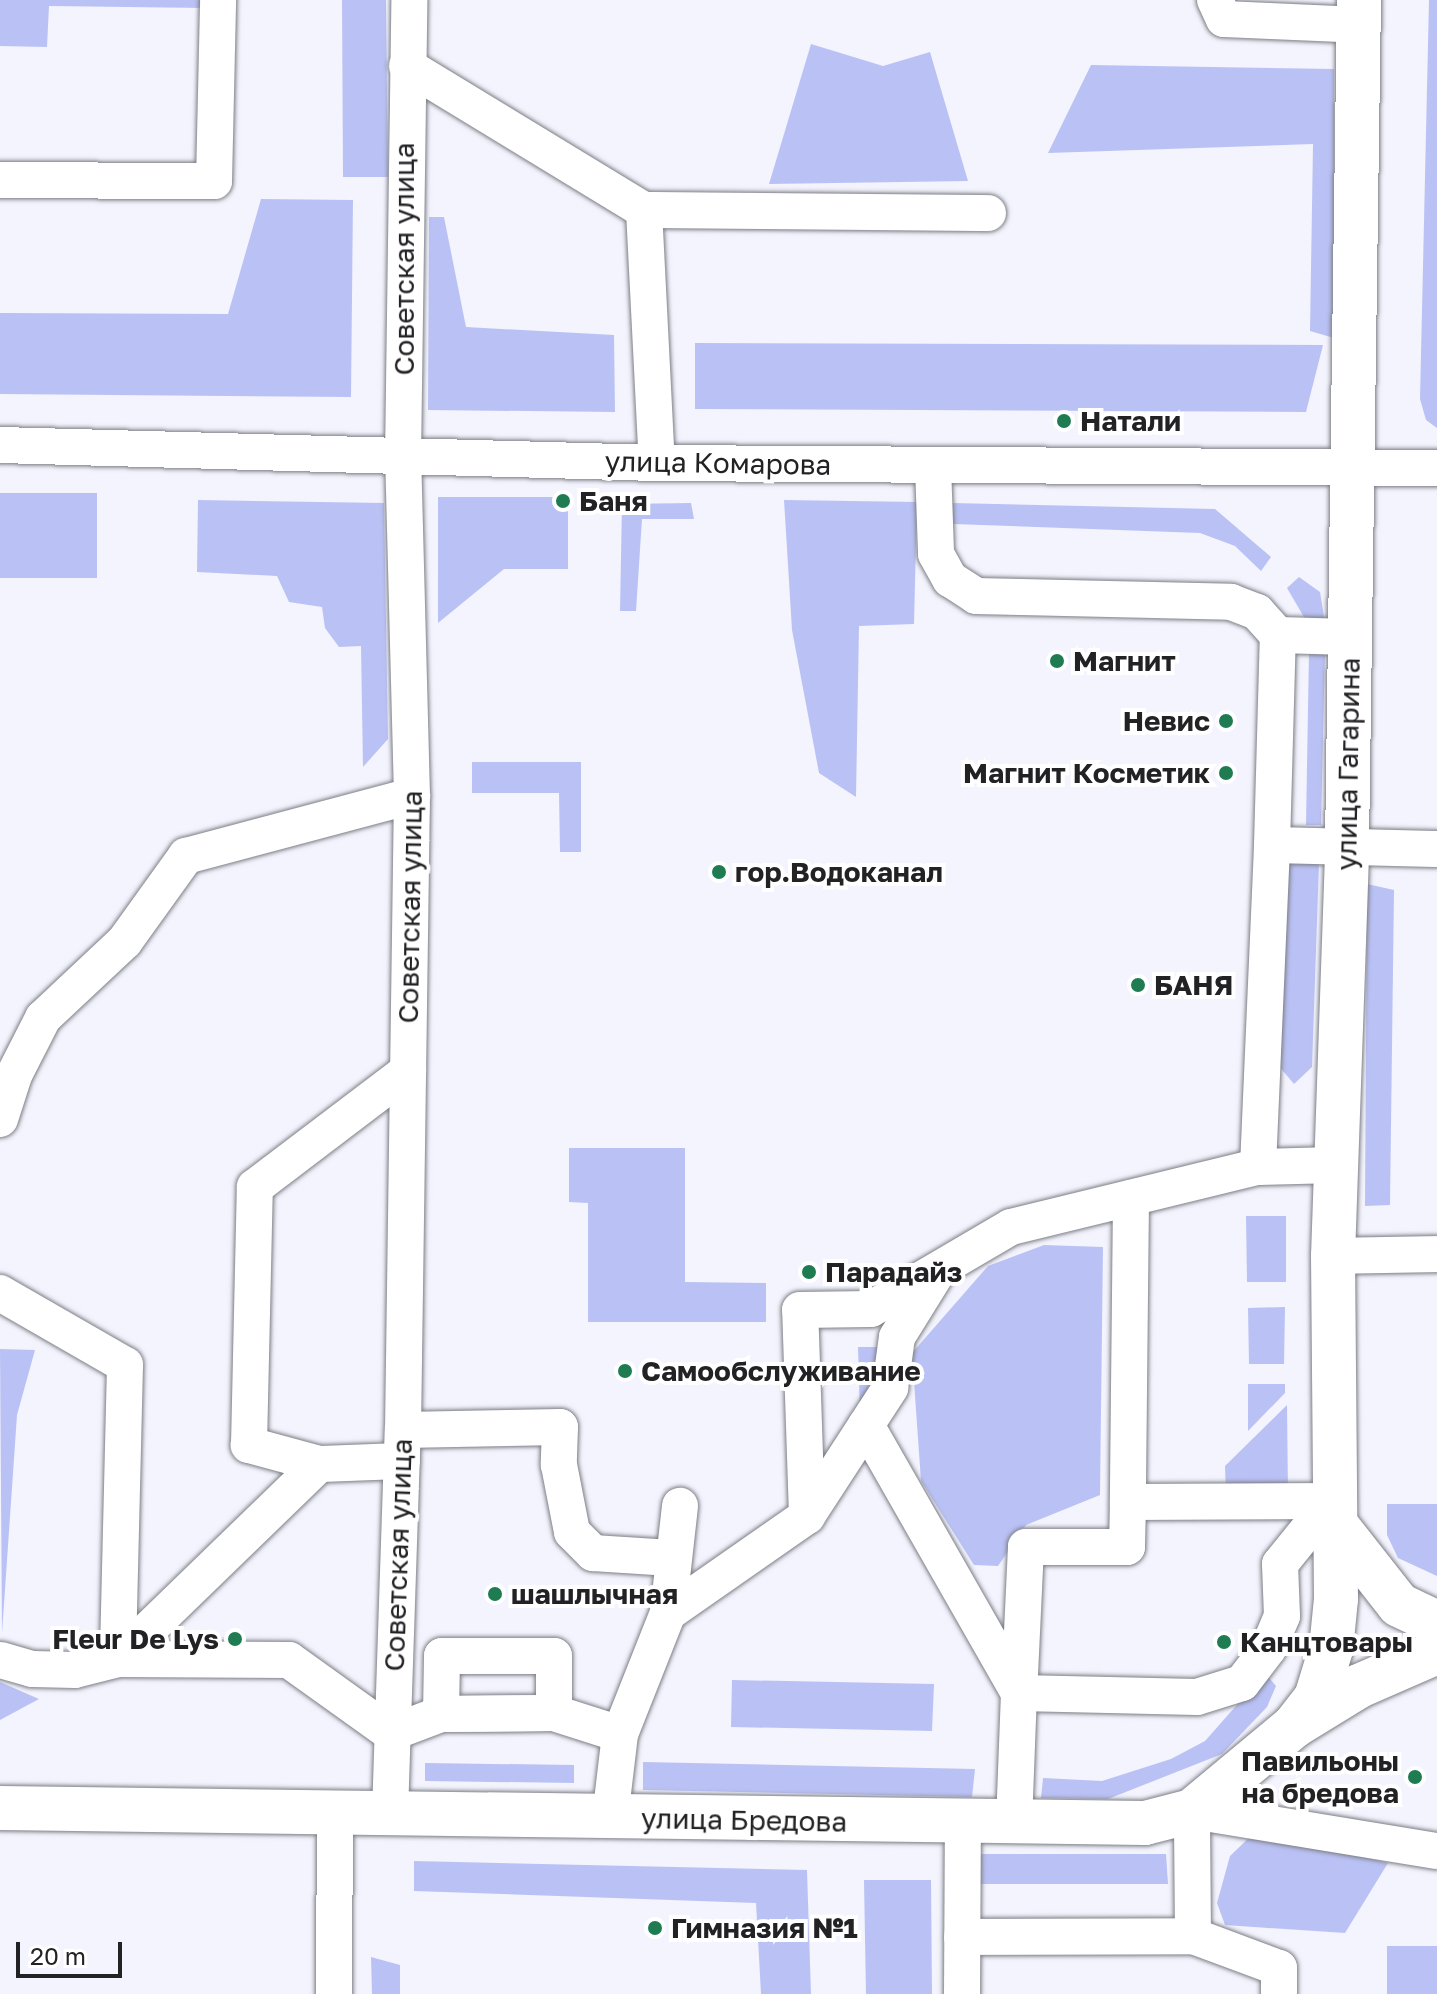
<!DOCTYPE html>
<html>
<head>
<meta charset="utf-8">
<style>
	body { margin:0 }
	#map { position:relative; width:1437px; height:1994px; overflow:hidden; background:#f3f4fd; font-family:"Golos Text",sans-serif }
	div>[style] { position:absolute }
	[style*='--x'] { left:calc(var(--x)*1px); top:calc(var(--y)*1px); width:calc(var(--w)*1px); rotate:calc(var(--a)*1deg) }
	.green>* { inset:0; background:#bac2f5 }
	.roads { filter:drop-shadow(0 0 2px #7c7e85) drop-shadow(0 0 2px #7c7e85) }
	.minor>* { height:36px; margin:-18px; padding:0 18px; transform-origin:18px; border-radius:18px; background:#fff }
	.major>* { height:44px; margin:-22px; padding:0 22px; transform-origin:22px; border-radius:22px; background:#fff }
	.dots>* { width:22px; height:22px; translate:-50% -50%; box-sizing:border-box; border:4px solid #fff; border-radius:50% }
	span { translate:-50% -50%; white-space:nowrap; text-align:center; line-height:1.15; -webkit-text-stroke:8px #fff; paint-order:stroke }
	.street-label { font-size:28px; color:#222225 }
	.poi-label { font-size:28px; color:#222225; font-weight:700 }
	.left { translate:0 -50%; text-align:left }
	.right { translate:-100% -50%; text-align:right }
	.scale { position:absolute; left:16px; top:1942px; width:106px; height:36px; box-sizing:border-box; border:4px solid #222225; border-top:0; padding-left:10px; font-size:24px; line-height:28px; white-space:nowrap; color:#222225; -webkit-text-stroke:6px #fff; paint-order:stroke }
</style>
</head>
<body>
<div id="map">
	<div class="green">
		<div style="clip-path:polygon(0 0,205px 0,205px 8px,49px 6px,47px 47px,0 46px)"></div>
		<div style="clip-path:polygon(342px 0,386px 0,388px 177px,343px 177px)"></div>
		<div style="clip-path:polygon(1429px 0,1437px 0,1437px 428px,1426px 420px,1420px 399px)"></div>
		<div style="clip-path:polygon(811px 44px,883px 66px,930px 52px,968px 181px,769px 184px)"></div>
		<div style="clip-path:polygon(1091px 65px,1334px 69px,1334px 338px,1310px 331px,1313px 144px,1048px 153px)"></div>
		<div style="clip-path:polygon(261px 199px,353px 200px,351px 397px,0 394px,0 313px,228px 314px)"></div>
		<div style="clip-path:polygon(429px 217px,444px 217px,466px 327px,614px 335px,615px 412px,428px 410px)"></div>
		<div style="clip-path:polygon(695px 343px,1323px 345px,1306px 412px,695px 409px)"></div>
		<div style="clip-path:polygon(0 493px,97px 493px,97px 578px,0 578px)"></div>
		<div style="clip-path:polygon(438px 497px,568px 497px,568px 569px,504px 569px,438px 623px)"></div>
		<div style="clip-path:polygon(198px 500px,384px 503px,388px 739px,363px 767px,361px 646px,339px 647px,325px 628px,322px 607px,289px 602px,277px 576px,197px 572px)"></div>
		<div style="clip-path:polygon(784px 500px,917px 502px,914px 624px,859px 626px,856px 797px,819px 773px,792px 630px)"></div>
		<div style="clip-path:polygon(691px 503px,694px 519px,642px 519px,636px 611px,620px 611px,622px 504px)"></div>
		<div style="clip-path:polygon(952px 503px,1215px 509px,1271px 557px,1261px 571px,1235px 546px,1200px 533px,953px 524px)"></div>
		<div style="clip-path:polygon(1299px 577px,1320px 592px,1325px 623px,1308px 624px,1287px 588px)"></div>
		<div style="clip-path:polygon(1309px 651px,1325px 651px,1321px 825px,1306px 825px)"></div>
		<div style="clip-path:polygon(472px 762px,581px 762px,581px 852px,560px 852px,559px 793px,472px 793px)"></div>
		<div style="clip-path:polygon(1319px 863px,1312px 1067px,1294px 1084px,1278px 1065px,1283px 864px)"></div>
		<div style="clip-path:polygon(1367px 884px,1394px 890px,1390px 1205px,1365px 1206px)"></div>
		<div style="clip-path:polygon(569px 1148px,685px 1148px,685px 1282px,766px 1283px,766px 1322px,588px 1322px,588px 1203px,569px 1202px)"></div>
		<div style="clip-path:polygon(1246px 1216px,1286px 1216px,1286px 1282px,1247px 1282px)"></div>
		<div style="clip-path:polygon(1044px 1245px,1103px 1247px,1100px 1495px,1026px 1525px,998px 1566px,974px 1565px,921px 1481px,912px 1353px,988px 1266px)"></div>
		<div style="clip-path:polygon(1285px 1307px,1284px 1364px,1249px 1364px,1248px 1308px)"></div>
		<div style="clip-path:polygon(858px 1347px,881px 1347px,875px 1414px,860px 1415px)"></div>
		<div style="clip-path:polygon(0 1349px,35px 1350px,17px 1415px,2px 1633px)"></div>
		<div style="clip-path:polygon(1248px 1384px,1285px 1384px,1285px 1393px,1248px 1431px)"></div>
		<div style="clip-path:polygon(1287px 1405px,1288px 1496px,1226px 1497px,1225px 1466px)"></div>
		<div style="clip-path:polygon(1387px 1504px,1437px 1504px,1437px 1576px,1398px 1558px,1387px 1535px)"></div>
		<div style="clip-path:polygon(1265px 1673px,1276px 1686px,1267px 1707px,1222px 1754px,1108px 1799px,1041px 1798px,1043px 1778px,1102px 1781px,1171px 1759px,1205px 1741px)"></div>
		<div style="clip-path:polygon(732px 1680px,934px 1684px,932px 1731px,731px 1727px)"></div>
		<div style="clip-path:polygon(0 1682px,39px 1699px,0 1720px)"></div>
		<div style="clip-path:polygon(643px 1762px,975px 1769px,972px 1797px,643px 1790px)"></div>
		<div style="clip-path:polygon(425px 1763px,574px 1765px,574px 1783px,425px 1781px)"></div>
		<div style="clip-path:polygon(1256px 1831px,1388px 1863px,1345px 1933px,1225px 1925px,1217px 1903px,1230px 1856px)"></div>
		<div style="clip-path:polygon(977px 1854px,1166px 1854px,1168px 1884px,977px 1884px)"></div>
		<div style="clip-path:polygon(414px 1861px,807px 1870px,811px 1994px,761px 1994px,756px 1903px,414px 1891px)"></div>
		<div style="clip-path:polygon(864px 1880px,931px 1880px,932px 1994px,866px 1994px)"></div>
		<div style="clip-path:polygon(1387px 1946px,1437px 1946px,1437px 1994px,1387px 1994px)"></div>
		<div style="clip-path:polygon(371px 1957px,400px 1965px,400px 1994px,372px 1994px)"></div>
	</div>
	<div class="roads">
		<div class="minor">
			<div style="--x:1215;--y:0;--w:21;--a:65"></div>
			<div style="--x:1224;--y:19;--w:135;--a:2.5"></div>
			<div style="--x:407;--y:66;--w:277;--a:31.3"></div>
			<div style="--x:644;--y:210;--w:253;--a:87.1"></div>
			<div style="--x:0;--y:180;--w:214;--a:0.3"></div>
			<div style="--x:214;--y:181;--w:181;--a:-88.7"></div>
			<div style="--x:644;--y:210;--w:344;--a:0.5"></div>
			<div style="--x:0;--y:445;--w:657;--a:1.57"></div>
			<div style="--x:657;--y:463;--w:780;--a:0.37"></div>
			<div style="--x:933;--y:466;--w:88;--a:88"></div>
			<div style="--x:936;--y:554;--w:29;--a:61"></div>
			<div style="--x:950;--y:579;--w:31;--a:33"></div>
			<div style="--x:976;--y:596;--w:255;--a:1.3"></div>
			<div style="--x:1231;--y:602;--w:28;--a:21"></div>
			<div style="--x:1257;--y:612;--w:31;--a:48"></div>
			<div style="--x:1272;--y:845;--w:210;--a:-88.4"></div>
			<div style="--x:1278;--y:635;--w:72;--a:1.6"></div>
			<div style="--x:0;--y:1119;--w:46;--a:-72.3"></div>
			<div style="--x:14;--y:1075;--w:64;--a:-63"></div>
			<div style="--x:43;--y:1018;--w:112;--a:-43.2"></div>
			<div style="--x:125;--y:941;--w:105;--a:-54.3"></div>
			<div style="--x:186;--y:856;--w:234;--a:-14.9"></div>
			<div style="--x:1258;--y:1167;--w:322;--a:-87.5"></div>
			<div style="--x:1272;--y:845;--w:165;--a:1.4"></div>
			<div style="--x:1131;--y:1198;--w:304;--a:90.6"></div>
			<div style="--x:1128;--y:1502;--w:203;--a:-0.3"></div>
			<div style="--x:1333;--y:1256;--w:104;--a:-1.1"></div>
			<div style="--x:0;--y:1293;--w:144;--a:29.9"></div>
			<div style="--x:125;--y:1365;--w:294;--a:91.4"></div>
			<div style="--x:118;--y:1659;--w:44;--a:165.7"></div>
			<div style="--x:75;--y:1670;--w:43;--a:-178.7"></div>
			<div style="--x:32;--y:1669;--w:33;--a:-164"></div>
			<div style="--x:866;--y:1425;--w:309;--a:60.3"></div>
			<div style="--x:1019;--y:1693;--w:129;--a:92.2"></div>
			<div style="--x:403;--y:1430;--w:157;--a:-1.1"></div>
			<div style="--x:560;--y:1427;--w:38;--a:92"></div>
			<div style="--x:559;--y:1465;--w:68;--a:79"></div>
			<div style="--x:572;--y:1532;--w:30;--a:45"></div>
			<div style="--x:593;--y:1553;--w:78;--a:3.7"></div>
			<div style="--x:319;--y:1464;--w:73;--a:-164.8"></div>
			<div style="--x:249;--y:1445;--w:258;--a:-88.7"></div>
			<div style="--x:255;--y:1187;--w:192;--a:-37.2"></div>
			<div style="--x:1128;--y:1502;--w:45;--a:91.3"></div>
			<div style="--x:1127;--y:1547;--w:101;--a:180"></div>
			<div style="--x:1026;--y:1547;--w:146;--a:92.7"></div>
			<div style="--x:1019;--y:1693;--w:178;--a:1.3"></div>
			<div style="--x:1197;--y:1697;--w:47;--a:-17.3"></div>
			<div style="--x:1242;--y:1683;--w:43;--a:-52.6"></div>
			<div style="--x:1268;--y:1649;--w:36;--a:-67"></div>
			<div style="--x:1282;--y:1616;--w:52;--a:-92.2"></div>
			<div style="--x:1280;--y:1564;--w:81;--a:-51"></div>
			<div style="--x:807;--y:1516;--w:153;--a:-57"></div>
			<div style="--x:890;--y:1388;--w:51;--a:-82.2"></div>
			<div style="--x:897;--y:1337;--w:78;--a:-58.2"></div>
			<div style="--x:668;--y:1613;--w:169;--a:-34.9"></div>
			<div style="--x:807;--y:1516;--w:206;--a:-91.9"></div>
			<div style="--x:800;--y:1310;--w:71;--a:-0.8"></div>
			<div style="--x:871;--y:1309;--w:162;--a:-30.4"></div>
			<div style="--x:1011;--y:1227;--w:254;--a:-13.7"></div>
			<div style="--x:1258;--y:1167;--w:78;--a:-1.5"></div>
			<div style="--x:442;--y:1656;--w:112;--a:0"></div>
			<div style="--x:554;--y:1656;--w:57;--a:90"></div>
			<div style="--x:554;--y:1713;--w:113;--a:179.5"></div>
			<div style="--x:441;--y:1714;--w:58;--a:-89"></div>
			<div style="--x:118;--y:1659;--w:171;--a:0.3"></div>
			<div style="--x:289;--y:1660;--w:125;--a:35.6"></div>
			<div style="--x:391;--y:1733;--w:53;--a:-20.8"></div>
			<div style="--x:441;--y:1714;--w:113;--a:-0.5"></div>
			<div style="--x:554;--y:1713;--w:69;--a:17.7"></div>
			<div style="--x:118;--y:1659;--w:280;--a:-44.1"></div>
			<div style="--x:319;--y:1464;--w:83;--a:-2.1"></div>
			<div style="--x:390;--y:1814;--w:384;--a:-88.1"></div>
			<div style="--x:403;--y:1430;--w:634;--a:-89.19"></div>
			<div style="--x:412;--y:796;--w:338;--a:-91.5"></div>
			<div style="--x:403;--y:458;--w:458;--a:-89.2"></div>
			<div style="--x:610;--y:1818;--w:85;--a:-83.2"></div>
			<div style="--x:620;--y:1734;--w:130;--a:-68.4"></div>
			<div style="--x:668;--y:1613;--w:108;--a:-83.6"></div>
			<div style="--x:962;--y:1937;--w:231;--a:-0.2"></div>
			<div style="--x:334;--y:1994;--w:180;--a:-89.7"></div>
			<div style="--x:962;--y:1994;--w:172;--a:-89.7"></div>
			<div style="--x:1279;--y:1994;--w:26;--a:-90"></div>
			<div style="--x:1279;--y:1968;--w:92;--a:-159.6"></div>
			<div style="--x:1193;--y:1936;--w:125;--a:-90.5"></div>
			<div style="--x:1192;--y:1811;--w:248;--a:9.3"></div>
		</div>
		<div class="major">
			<div style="--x:1337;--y:1526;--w:100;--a:51.9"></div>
			<div style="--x:1399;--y:1605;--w:42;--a:25.3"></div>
			<div style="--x:1294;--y:1726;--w:36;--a:-52"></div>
			<div style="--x:1316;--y:1698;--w:51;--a:-73"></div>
			<div style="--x:1331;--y:1649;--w:50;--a:-84.3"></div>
			<div style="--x:1336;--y:1599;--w:343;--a:-90.5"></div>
			<div style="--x:1333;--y:1256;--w:410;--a:-88"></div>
			<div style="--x:1347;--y:846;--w:846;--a:-89.19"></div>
			<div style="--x:0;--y:1808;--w:1145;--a:0.75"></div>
			<div style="--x:1145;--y:1823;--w:49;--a:-14.3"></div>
			<div style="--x:1192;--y:1811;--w:133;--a:-39.8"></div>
			<div style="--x:1294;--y:1726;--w:76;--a:-31.6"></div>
			<div style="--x:1359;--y:1686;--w:85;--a:-23.6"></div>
		</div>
	</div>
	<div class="dots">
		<div style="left:1064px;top:421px;background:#1f7c52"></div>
		<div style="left:563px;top:501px;background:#1f7c52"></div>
		<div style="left:1057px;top:661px;background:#1f7c52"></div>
		<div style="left:1226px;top:721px;background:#1f7c52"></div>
		<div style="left:1226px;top:773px;background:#1f7c52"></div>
		<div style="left:719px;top:872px;background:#1f7c52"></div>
		<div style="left:1138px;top:985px;background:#1f7c52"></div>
		<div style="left:809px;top:1272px;background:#1f7c52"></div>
		<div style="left:625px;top:1371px;background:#1f7c52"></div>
		<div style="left:495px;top:1594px;background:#1f7c52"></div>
		<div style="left:235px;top:1639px;background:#1f7c52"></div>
		<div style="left:1224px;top:1642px;background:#1f7c52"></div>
		<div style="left:1415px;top:1777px;background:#1f7c52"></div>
		<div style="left:655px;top:1928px;background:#1f7c52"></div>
	</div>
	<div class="street-label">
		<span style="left:404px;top:259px;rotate:-90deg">Советская улица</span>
		<span style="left:718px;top:463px;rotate:1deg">улица Комарова</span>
		<span style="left:1348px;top:764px;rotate:-89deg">улица Гагарина</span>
		<span style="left:410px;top:907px;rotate:-89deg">Советская улица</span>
		<span style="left:398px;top:1555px;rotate:-88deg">Советская улица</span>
		<span style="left:744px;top:1820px;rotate:1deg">улица Бредова</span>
	</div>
	<div class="poi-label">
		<span class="left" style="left:1080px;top:421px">Натали</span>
		<span class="left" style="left:579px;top:501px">Баня</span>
		<span class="left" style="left:1073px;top:661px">Магнит</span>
		<span class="right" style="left:1210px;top:721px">Невис</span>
		<span class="right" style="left:1210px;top:773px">Магнит Косметик</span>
		<span class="left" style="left:735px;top:872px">гор.Водоканал</span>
		<span class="left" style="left:1154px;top:985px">БАНЯ</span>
		<span class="left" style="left:825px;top:1272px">Парадайз</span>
		<span class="left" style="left:641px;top:1371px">Самообслуживание</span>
		<span class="left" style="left:511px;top:1594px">шашлычная</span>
		<span class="right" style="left:219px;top:1639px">Fleur De Lys</span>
		<span class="left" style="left:1240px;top:1642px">Канцтовары</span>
		<span class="right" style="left:1399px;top:1777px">Павильоны<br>на бредова</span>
		<span class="left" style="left:671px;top:1928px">Гимназия №1</span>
	</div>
	<div class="scale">20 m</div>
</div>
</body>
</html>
